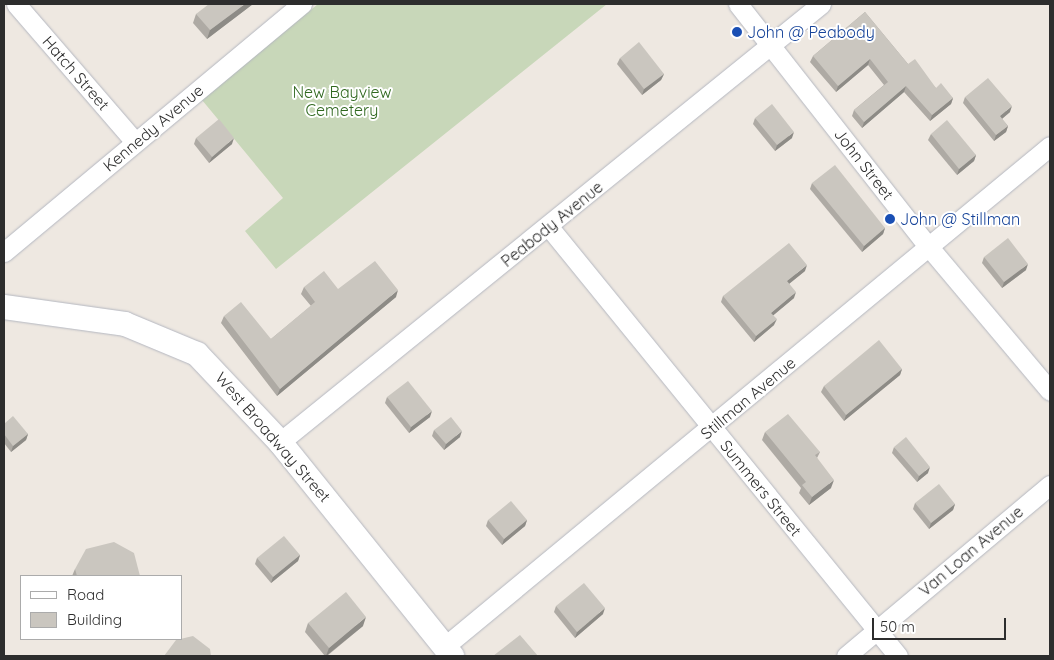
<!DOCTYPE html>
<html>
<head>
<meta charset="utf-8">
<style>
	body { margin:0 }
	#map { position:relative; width:1054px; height:660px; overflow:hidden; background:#eee8e1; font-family:Quicksand,sans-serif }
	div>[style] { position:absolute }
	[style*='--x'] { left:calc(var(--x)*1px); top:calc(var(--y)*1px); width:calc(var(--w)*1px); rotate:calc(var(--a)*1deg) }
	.cemetery>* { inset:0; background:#c8d7b9 }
	.roads { filter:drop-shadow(0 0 1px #b4b7c0) drop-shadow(0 0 1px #b4b7c0) }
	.minor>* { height:19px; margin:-9.5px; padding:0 9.5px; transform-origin:9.5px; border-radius:9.5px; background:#fff }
	.tertiary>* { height:24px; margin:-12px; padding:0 12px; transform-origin:12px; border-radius:12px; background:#fff }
	.wall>* { inset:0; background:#aeaaa4 }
	.shaded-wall>* { inset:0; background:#8d8b86 }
	.building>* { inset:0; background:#cac6bf }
	.dots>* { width:14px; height:14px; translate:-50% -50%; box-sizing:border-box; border:2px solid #fff; border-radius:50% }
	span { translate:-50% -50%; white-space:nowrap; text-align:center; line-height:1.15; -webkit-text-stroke:4px #fff; paint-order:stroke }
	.transit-label { font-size:16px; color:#164399 }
	.left { translate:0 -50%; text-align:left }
	.street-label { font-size:16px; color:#2d2d2d }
	.park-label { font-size:16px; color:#30681f }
	.frame { position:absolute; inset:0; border:5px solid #2d2d2d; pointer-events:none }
	.legend { position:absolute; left:20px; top:575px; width:162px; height:65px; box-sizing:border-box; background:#fff; border:1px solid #ababab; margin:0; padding:6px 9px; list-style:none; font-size:15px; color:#2d2d2d }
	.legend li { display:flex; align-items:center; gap:10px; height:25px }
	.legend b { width:25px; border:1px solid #ababab }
	.scale { position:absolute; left:872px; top:618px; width:134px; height:22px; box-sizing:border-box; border:2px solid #2d2d2d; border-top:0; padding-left:6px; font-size:15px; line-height:18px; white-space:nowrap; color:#2d2d2d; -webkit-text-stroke:4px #fff; paint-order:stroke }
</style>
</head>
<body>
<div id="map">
	<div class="cemetery">
		<div style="clip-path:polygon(318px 4px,607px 4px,276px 269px,245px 231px,283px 198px,202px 100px)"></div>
	</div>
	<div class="roads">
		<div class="minor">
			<div style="--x:16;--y:4;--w:182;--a:49.2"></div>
			<div style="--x:738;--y:4;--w:308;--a:51.9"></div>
			<div style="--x:928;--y:246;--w:189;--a:49.9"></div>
			<div style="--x:549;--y:227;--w:553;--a:50.87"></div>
			<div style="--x:4;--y:252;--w:388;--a:-39.8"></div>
			<div style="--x:280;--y:442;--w:696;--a:-38.99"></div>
			<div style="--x:444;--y:647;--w:786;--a:-39.58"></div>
			<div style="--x:846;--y:656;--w:266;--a:-40"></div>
		</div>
		<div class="tertiary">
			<div style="--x:4;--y:307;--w:122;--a:8"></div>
			<div style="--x:125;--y:324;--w:78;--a:22.6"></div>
			<div style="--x:197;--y:354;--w:121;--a:46.7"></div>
			<div style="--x:280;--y:442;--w:275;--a:51.2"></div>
		</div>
	</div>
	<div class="wall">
		<div style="clip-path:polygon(253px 4px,207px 39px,193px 23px,196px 14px)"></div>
		<div style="clip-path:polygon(865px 12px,908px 64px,936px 88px,953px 98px,951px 104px,930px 121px,904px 92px,862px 128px,852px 116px,854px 110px,884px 85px,868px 65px,836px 92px,810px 62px,813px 56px)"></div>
		<div style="clip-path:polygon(620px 58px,664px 74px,661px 80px,642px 95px,617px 64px)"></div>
		<div style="clip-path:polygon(965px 97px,1010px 112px,1002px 119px,1008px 126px,1006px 132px,994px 141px,963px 103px)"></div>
		<div style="clip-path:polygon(755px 118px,792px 138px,775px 151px,753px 124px)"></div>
		<div style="clip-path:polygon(931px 134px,976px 155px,974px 161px,957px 175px,928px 140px)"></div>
		<div style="clip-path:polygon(196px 138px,232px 144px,209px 163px,194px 144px)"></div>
		<div style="clip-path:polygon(812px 183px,885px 228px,883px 234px,862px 252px,810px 189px)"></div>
		<div style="clip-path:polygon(984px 257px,1026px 270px,1002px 288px,982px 263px)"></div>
		<div style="clip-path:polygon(805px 271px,789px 284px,794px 298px,773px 315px,774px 325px,754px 342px,721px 302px,723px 296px)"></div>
		<div style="clip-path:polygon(304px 287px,338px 289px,396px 297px,277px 396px,221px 323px,224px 316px,271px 339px,311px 306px,301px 294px)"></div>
		<div style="clip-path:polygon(902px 369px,900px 375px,844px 421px,821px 392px,824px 386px)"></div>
		<div style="clip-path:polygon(387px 397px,430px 417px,409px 433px,385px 403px)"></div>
		<div style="clip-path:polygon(4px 424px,28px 434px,26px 440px,11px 452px,4px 443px)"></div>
		<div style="clip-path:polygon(434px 430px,460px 437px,444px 450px,432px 436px)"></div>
		<div style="clip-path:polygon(765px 432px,820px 452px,817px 458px,831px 488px,809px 505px,799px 493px,801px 488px,762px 440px)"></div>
		<div style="clip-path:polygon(894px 447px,928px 473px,917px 482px,892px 453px)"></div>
		<div style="clip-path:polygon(915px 503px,955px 504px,953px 510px,929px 529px,913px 509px)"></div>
		<div style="clip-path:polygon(488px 520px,527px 520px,525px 526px,502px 545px,486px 526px)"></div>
		<div style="clip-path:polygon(300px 555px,298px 561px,271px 583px,255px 564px,257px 558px)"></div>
		<div style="clip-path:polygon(75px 569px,140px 576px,72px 576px)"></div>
		<div style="clip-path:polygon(556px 606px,603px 614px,575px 638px,554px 612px)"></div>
		<div style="clip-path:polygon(308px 623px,363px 626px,327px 656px,325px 656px,305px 632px)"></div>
	</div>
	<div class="shaded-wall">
		<div style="clip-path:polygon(245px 4px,253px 4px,207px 39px,210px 30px)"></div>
		<div style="clip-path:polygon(870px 59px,868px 65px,836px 92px,838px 86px)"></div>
		<div style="clip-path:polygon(664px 74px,661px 80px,642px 95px,644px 89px)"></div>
		<div style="clip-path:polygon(906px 86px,904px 92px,862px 128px,864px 122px)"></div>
		<div style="clip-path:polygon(953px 98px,951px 104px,930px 121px,932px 115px)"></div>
		<div style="clip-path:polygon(1012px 106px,1010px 112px,998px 122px,1000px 116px)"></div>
		<div style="clip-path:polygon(1008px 126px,1006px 132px,994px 141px,996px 135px)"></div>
		<div style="clip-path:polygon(794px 132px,792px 138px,775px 151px,777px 145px)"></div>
		<div style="clip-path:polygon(234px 138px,232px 144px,209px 163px,212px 157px)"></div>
		<div style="clip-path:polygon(976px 155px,974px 161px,957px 175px,959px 169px)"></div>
		<div style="clip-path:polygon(885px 228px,883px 234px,862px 252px,864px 246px)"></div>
		<div style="clip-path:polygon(1028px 264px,1026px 270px,1002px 288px,1004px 282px)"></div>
		<div style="clip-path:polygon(807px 265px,805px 271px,785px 287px,787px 281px)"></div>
		<div style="clip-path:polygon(398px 290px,396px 297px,277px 396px,280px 389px)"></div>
		<div style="clip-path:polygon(796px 292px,794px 298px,769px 319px,771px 313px)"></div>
		<div style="clip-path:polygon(777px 319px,774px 325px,754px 342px,756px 336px)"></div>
		<div style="clip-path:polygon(902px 369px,900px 375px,844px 421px,846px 415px)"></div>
		<div style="clip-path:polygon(432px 411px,430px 417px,409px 433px,411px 427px)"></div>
		<div style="clip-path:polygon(462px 431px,460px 437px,444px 450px,446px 444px)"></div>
		<div style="clip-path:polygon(28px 434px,26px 440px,11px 452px,13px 446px)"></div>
		<div style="clip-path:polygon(930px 467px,928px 473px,917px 482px,919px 476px)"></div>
		<div style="clip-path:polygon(834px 480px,831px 488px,809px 505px,812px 497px)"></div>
		<div style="clip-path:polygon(955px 504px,953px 510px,929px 529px,931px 523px)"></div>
		<div style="clip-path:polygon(527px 520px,525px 526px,502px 545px,504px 539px)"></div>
		<div style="clip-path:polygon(300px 555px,298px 561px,271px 583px,273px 577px)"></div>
		<div style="clip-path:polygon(605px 608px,603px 614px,575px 638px,577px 632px)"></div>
		<div style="clip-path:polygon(366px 617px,363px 626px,326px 656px,329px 648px)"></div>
	</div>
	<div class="building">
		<div style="clip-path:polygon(209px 4px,245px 4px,210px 30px,196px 14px)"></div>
		<div style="clip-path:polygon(865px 12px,908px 64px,915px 59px,936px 88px,941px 83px,953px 98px,932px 115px,906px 86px,864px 122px,854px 110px,888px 82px,870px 59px,838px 86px,813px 56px)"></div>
		<div style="clip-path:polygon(639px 42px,664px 74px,644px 89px,620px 58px)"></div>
		<div style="clip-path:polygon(988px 78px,1012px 106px,1000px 116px,1008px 126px,996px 135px,965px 97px)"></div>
		<div style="clip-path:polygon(772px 104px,794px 132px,777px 145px,755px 118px)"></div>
		<div style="clip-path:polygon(219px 119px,234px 138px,212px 157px,196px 138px)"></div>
		<div style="clip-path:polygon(947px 120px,976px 155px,959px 169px,931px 134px)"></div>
		<div style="clip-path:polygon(835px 165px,885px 228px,864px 246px,812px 183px)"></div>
		<div style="clip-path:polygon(1008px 238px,1028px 264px,1004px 282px,984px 257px)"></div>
		<div style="clip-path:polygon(789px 243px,807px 265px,787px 281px,796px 292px,771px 313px,777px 319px,756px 336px,723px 296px)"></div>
		<div style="clip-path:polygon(375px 261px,398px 290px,280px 389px,224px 316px,241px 302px,271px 339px,315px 302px,304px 287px,324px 271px,338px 289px)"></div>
		<div style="clip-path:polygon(879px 340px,902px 369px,846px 415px,824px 386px)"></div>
		<div style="clip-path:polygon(408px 381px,432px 411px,411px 427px,387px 397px)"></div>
		<div style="clip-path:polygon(788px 414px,820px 452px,815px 455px,834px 480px,812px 497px,802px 485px,806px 482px,765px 432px)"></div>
		<div style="clip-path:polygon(13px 416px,28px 434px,13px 446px,4px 434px,4px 424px)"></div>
		<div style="clip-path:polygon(451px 417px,462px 431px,446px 444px,434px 430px)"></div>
		<div style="clip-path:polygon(906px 437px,930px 467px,919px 476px,894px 447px)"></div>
		<div style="clip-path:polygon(939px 484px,955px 504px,931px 523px,915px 503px)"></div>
		<div style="clip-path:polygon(511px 501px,527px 520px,504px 539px,488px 520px)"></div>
		<div style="clip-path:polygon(284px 536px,300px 555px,273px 577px,257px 558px)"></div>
		<div style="clip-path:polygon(114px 542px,134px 553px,140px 576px,77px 576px,75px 569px,86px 549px)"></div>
		<div style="clip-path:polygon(584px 583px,605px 608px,577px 632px,556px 606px)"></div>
		<div style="clip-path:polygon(346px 592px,366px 617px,329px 648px,308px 623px)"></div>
		<div style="clip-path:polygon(520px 635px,538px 656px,493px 656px)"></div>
		<div style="clip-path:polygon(193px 636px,210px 649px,211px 656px,164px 656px,176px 640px)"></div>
	</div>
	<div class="dots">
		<div style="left:737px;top:32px;background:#1a4fb4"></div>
		<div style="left:890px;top:219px;background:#1a4fb4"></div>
	</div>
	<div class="transit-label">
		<span class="left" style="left:747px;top:32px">John @ Peabody</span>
		<span class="left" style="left:900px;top:219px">John @ Stillman</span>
	</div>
	<div class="street-label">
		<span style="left:76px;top:73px;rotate:49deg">Hatch Street</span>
		<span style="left:153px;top:128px;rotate:-40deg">Kennedy Avenue</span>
		<span style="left:864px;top:164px;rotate:52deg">John Street</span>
		<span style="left:552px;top:224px;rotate:-39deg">Peabody Avenue</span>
		<span style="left:748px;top:398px;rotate:-40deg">Stillman Avenue</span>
		<span style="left:273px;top:437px;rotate:49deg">West Broadway Street</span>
		<span style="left:761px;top:488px;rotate:51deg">Summers Street</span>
		<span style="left:971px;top:551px;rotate:-40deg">Van Loan Avenue</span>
	</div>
	<div class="park-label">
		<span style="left:342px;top:101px">New Bayview<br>Cemetery</span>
	</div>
	<div class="frame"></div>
	<ul class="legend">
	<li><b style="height:6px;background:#fff"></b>Road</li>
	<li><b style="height:14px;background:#cac6bf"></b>Building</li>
	</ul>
	<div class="scale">50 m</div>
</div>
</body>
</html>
